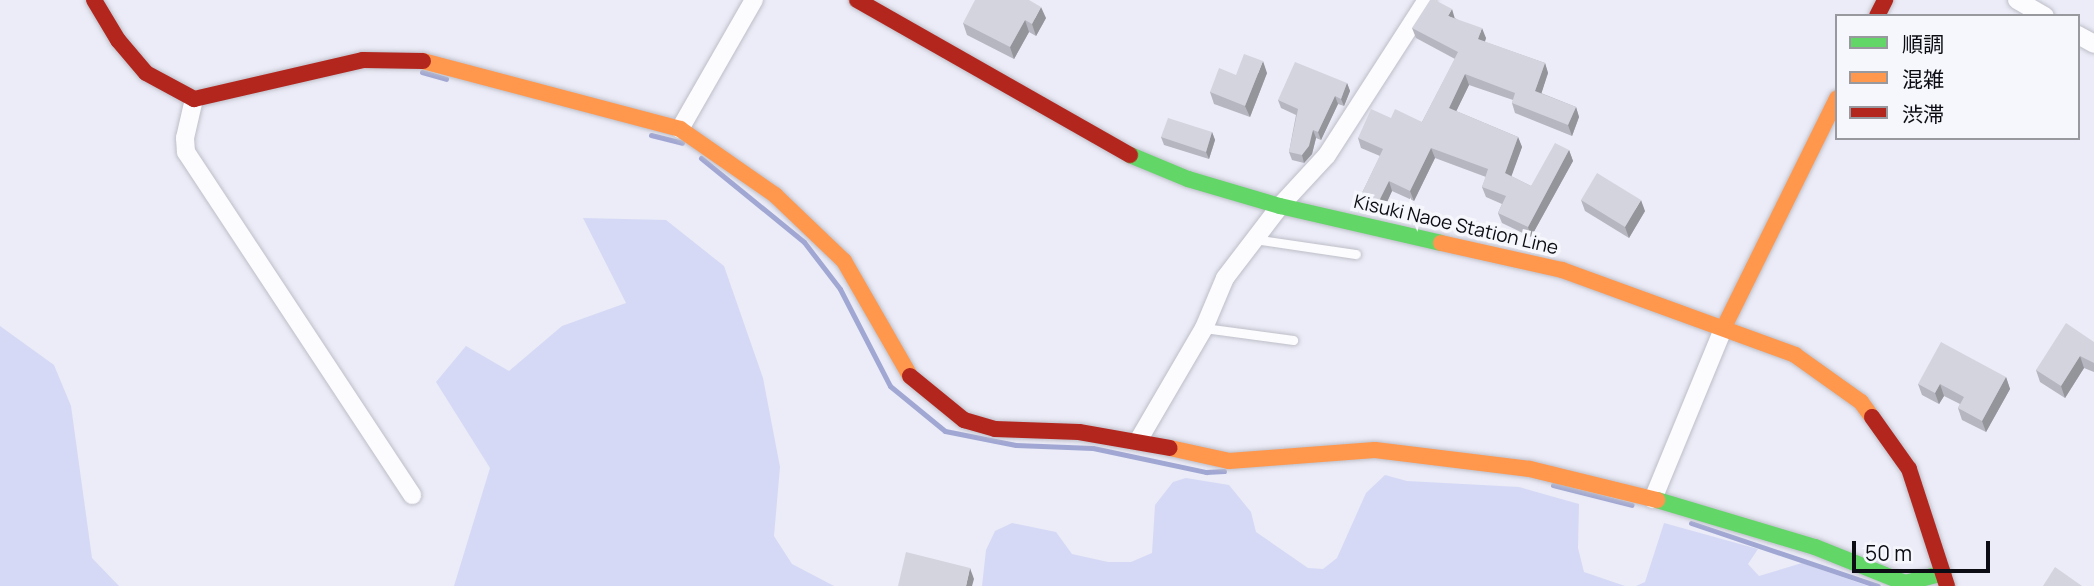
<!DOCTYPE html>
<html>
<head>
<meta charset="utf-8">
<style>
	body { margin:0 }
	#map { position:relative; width:2094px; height:586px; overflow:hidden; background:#ebecf7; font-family:Manrope,"Noto Sans JP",sans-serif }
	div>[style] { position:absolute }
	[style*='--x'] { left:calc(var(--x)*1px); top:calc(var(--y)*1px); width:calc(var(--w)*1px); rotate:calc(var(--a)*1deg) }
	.green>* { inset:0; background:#d5d9f5 }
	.stream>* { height:5px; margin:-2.5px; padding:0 2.5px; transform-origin:2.5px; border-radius:2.5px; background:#a1a7d3 }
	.roads { filter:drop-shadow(0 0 2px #bdbec8) drop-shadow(0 0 2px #bdbec8) }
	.lane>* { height:9px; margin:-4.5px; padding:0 4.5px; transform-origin:4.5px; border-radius:4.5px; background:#fcfcfe }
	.street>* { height:18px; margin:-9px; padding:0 9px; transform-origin:9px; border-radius:9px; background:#fcfcfe }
	.fast>* { height:16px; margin:-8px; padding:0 8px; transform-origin:8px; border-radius:8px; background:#63d668 }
	.slow>* { height:16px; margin:-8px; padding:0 8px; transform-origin:8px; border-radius:8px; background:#ff974d }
	.jam>* { height:16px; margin:-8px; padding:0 8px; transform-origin:8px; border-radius:8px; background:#b3261e }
	.wall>* { inset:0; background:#b5b6bf }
	.shaded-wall>* { inset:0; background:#94949b }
	.building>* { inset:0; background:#d3d4de }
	span { translate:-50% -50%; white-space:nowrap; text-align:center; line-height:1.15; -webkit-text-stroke:7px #f6f7fc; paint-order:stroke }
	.street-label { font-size:19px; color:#0b0c14 }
	.legend { position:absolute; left:1835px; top:14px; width:245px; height:126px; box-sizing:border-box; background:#f6f7fc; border:2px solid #98999f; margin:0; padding:9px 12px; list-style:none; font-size:21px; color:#0b0c14 }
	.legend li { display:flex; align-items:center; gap:14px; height:35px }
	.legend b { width:35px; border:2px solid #98999f }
	.scale { position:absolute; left:1852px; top:541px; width:138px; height:32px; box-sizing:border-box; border:4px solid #0b0c14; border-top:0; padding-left:9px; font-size:21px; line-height:24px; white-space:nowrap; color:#0b0c14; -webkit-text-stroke:5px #f6f7fc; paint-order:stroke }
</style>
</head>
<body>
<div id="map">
	<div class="green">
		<div style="clip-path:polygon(583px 218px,666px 220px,724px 266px,763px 378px,780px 467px,774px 536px,792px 564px,834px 586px,454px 586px,490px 468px,436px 382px,466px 346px,509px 371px,562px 326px,626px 303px)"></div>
		<div style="clip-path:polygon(0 326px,54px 365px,71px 406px,92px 558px,119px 586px,0 586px)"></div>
		<div style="clip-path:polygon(1385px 475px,1407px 481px,1519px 487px,1579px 504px,1578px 548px,1584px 572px,1625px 586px,982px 586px,986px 550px,995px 531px,1012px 523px,1056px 532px,1072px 554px,1108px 562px,1131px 562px,1152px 553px,1155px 505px,1173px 482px,1186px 478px,1229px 485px,1251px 512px,1256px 532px,1308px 568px,1323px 569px,1337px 558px,1366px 493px)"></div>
		<div style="clip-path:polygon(1664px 523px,1758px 549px,1748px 564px,1759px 576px,1802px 563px,1868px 586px,1636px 586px,1645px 582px)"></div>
	</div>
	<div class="stream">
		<div style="--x:422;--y:72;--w:25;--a:16"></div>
		<div style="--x:651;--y:135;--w:32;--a:14"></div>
		<div style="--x:701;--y:158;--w:133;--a:39.2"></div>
		<div style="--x:804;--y:242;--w:59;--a:52.5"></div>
		<div style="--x:840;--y:289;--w:109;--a:62.7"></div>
		<div style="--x:890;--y:386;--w:71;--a:39.3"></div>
		<div style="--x:945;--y:431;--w:72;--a:11.2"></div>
		<div style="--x:1016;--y:445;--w:77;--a:2.2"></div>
		<div style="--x:1093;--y:448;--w:116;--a:12"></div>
		<div style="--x:1206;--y:472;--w:18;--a:-3"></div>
		<div style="--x:1553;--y:485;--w:81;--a:14.2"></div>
		<div style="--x:1691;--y:523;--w:197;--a:18.6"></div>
	</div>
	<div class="roads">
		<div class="lane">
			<div style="--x:1254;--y:239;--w:103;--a:8.4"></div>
			<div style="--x:1204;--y:328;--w:90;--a:7.7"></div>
		</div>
		<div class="street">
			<div style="--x:2017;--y:0;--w:32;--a:30"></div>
			<div style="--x:2078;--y:35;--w:18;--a:29"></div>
			<div style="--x:194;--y:99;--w:40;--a:103"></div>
			<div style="--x:185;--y:138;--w:14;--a:86"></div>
			<div style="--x:186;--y:152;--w:411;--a:56.6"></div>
			<div style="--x:680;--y:129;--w:149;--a:-60.2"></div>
			<div style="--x:1138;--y:441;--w:131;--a:-59.7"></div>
			<div style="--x:1204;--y:328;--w:54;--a:-67.2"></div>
			<div style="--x:1225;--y:278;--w:91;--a:-52.6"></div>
			<div style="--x:1280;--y:206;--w:69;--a:-47.3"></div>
			<div style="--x:1327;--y:155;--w:184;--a:-57.2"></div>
			<div style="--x:1653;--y:499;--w:186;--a:-67.6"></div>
		</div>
		<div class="fast">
			<div style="--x:1130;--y:155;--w:63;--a:22.5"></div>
			<div style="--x:1188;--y:179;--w:96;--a:16.4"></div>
			<div style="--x:1280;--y:206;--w:165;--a:12.9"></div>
			<div style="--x:1657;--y:500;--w:165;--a:16.6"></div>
			<div style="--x:1815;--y:547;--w:97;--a:21.8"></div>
			<div style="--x:1905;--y:583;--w:40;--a:-14.4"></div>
		</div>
		<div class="slow">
			<div style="--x:423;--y:61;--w:266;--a:14.8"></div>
			<div style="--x:680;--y:129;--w:116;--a:34.8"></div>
			<div style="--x:775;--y:195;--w:95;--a:43.7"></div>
			<div style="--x:844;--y:261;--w:133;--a:60.1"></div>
			<div style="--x:1441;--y:243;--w:124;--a:12.6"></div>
			<div style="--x:1562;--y:270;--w:248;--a:20"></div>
			<div style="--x:1795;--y:355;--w:81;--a:35.5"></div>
			<div style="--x:1861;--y:402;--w:19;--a:54"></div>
			<div style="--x:1724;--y:327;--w:255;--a:-63.7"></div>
			<div style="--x:1170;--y:448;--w:60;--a:12.4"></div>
			<div style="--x:1229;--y:461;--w:146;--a:-4.3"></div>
			<div style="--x:1375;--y:450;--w:156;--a:7"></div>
			<div style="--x:1530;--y:469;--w:131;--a:13.7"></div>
		</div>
		<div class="jam">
			<div style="--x:94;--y:0;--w:47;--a:59"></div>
			<div style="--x:118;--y:40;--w:43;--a:49.7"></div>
			<div style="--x:146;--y:73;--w:55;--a:28.4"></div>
			<div style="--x:194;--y:99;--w:173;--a:-13"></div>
			<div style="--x:363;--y:60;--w:60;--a:1"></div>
			<div style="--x:857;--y:0;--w:314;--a:29.6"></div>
			<div style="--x:1877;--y:16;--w:18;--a:-63"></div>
			<div style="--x:910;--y:376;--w:70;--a:39.2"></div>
			<div style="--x:964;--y:420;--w:32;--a:16"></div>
			<div style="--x:995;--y:429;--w:84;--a:2"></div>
			<div style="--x:1079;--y:432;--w:92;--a:10"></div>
			<div style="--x:1872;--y:417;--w:64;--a:54.6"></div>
			<div style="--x:1909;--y:469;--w:123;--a:72"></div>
		</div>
	</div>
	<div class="wall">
		<div style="clip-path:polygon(1046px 18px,1036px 36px,1029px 32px,1014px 59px,967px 35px,963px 23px)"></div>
		<div style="clip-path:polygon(1455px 18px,1486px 38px,1485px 42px,1545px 63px,1548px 73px,1541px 93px,1576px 107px,1579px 117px,1572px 136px,1515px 113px,1512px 103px,1513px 100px,1469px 85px,1456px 111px,1518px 137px,1522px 147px,1511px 176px,1531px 186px,1569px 150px,1573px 161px,1531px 237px,1502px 223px,1498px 213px,1502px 204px,1486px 197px,1482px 187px,1486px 177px,1435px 158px,1414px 201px,1392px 191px,1383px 211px,1366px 204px,1362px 193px,1380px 156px,1361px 148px,1358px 138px,1391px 118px,1422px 122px,1455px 59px,1416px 38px,1412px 28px)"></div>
		<div style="clip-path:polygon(1267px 73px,1250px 117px,1214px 104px,1210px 92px,1236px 75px)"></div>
		<div style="clip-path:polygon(1347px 83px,1350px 91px,1344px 106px,1338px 104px,1321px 140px,1316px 138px,1312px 154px,1304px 163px,1292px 160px,1289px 152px,1296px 115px,1281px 108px,1278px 100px)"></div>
		<div style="clip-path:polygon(1212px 132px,1215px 140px,1209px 159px,1164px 145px,1161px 137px)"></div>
		<div style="clip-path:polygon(1581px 200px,1645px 211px,1629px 238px,1585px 211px)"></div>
		<div style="clip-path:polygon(2094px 342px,2094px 372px,2084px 368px,2065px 398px,2040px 382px,2036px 370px)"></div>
		<div style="clip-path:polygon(2006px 377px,2010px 389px,1986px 432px,1962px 420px,1958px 408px,1960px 404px,1944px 396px,1939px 404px,1922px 395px,1918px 384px)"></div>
	</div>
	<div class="shaded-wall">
		<div style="clip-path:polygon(1041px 7px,1046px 18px,1036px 36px,1032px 24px)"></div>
		<div style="clip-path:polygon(1452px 9px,1455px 19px,1448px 16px)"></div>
		<div style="clip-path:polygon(1025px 20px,1029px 32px,1014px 59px,1010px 47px)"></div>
		<div style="clip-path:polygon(1482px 28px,1486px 38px,1482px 49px,1478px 39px)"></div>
		<div style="clip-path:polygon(1263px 61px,1267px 73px,1250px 117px,1245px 106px)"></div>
		<div style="clip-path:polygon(1545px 63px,1548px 73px,1539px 101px,1535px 91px)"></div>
		<div style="clip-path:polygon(1465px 74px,1469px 85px,1453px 118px,1449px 108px)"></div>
		<div style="clip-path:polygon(1347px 83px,1350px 91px,1344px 106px,1341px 99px)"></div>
		<div style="clip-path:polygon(1335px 96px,1338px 104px,1321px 140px,1318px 132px)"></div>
		<div style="clip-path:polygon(1576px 107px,1579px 117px,1572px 136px,1568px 125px)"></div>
		<div style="clip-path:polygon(1313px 130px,1316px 138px,1312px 154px,1304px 163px,1302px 155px)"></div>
		<div style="clip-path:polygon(1212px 132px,1215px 140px,1209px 159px,1206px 152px)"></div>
		<div style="clip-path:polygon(1518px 137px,1522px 147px,1509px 183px,1505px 173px)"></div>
		<div style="clip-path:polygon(1431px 148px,1435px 158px,1414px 201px,1410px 191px)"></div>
		<div style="clip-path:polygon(1569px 150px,1573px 161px,1531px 237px,1528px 227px)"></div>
		<div style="clip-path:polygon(1389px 181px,1392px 191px,1383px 211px,1379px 201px)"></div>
		<div style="clip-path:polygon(1641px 200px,1645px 211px,1629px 238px,1625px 227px)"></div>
		<div style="clip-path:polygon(2080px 356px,2084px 368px,2065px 398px,2061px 386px)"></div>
		<div style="clip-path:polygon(2006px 377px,2010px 389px,1986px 432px,1982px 421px)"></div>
		<div style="clip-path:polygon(1940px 384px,1944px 396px,1939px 404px,1935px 393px)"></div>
		<div style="clip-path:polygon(970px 568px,974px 579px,972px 586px,966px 586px)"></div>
	</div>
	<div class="building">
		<div style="clip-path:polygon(975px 0,1029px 0,1041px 7px,1032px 24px,1025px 20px,1010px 47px,963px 23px)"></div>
		<div style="clip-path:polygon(1430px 0,1435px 0,1452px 9px,1448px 16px,1482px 28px,1478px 39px,1545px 63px,1535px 91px,1576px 107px,1568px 125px,1512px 103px,1515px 93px,1465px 74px,1449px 108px,1518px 137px,1505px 173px,1531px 186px,1555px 143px,1569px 150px,1528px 227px,1498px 213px,1506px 196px,1482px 187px,1488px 169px,1431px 148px,1410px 191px,1389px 181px,1379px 201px,1362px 193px,1383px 149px,1358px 138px,1371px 109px,1391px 118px,1395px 109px,1422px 122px,1458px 52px,1412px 28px)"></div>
		<div style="clip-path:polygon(1244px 54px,1263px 61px,1245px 106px,1210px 92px,1219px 68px,1236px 75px)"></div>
		<div style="clip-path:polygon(1295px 62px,1347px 83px,1341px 99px,1335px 96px,1318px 132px,1313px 130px,1309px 146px,1302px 155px,1289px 152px,1298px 109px,1278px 100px)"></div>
		<div style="clip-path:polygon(1168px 118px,1212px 132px,1206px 152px,1161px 137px)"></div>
		<div style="clip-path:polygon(1597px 173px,1641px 200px,1625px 227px,1581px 200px)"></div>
		<div style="clip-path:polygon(2066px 323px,2094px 342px,2094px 363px,2080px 356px,2061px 386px,2036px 370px)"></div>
		<div style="clip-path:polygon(1941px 342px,2006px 377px,1982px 421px,1958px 408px,1964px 397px,1940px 384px,1935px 393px,1918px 384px)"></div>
		<div style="clip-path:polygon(906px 552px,970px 568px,966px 586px,898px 586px)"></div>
		<div style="clip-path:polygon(2055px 567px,2082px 586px,2043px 586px)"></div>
	</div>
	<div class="street-label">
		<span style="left:1456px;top:225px;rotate:13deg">Kisuki Naoe Station Line</span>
	</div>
	<ul class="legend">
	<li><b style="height:9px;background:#63d668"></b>順調</li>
	<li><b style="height:9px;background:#ff974d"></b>混雑</li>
	<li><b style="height:9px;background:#b3261e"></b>渋滞</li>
	</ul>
	<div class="scale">50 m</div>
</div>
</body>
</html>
